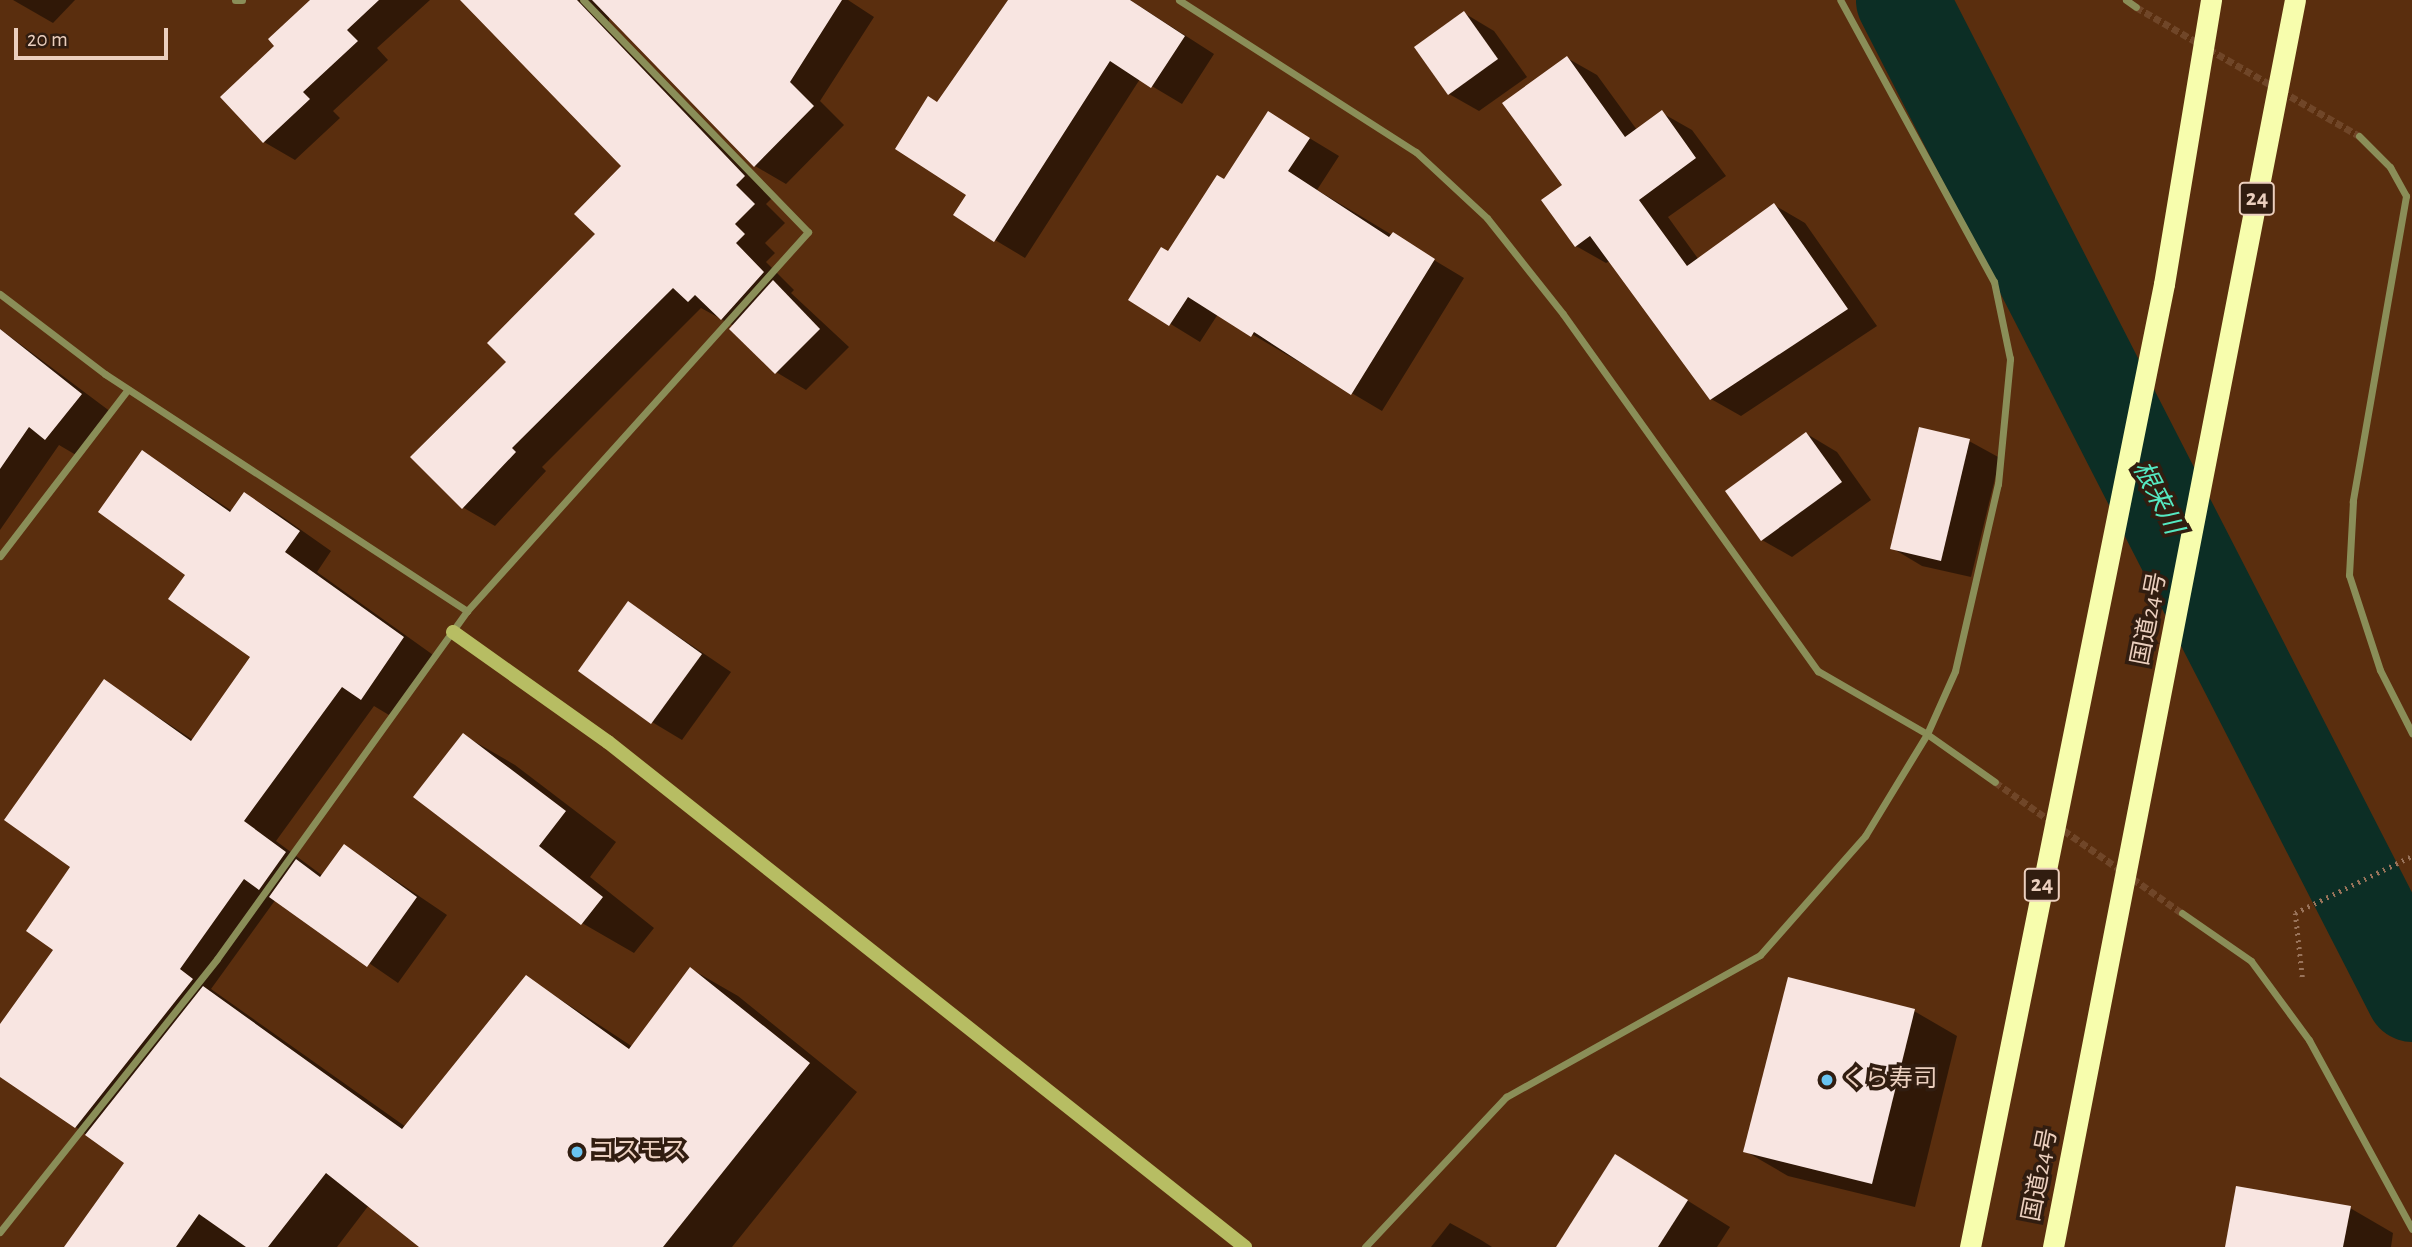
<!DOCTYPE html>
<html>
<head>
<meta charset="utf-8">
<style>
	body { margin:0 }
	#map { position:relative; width:2412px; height:1247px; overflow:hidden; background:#5a2e0e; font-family:"Alegreya Sans","Noto Sans JP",sans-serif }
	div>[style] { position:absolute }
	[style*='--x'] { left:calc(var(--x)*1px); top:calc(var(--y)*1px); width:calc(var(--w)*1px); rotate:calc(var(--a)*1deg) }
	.shadow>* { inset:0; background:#0007 }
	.river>* { height:93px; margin:-46.5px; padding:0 46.5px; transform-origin:46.5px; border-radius:46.5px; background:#0c2e25 }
	.building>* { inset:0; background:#f8e5e1 }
	.street-tunnel>* { height:7px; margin-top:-3.5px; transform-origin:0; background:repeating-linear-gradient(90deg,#704628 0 7px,transparent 0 10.5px) }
	.path>* { height:4.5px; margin-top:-2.25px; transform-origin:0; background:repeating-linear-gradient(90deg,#99735a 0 2px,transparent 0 7px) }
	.street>* { height:7px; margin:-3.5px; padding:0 3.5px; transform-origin:3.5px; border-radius:3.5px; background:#8a8e58 }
	.secondary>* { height:14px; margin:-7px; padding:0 7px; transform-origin:7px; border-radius:7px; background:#b7bd63 }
	.highway>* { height:21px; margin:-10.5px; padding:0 10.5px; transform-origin:10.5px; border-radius:10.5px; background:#f7fdad }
	.dots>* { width:19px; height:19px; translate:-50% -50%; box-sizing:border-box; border:4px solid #311d10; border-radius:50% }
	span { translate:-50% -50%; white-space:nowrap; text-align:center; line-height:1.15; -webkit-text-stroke:7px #311d10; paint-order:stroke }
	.shield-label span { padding:2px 5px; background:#311d10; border:2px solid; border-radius:5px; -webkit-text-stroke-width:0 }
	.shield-label { font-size:23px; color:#ebcfbe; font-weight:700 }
	.street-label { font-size:24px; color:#ebcfbe }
	.poi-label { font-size:24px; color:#ebcfbe }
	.left { translate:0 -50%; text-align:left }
	.water-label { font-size:26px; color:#55e9c2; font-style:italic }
	.scale { position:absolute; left:14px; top:28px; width:154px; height:32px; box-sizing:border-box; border:4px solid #ebcfbe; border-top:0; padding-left:9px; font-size:21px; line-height:24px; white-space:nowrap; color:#ebcfbe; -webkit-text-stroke:5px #311d10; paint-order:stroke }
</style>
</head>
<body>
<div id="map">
	<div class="shadow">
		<div style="clip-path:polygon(13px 0,75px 0,53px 23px)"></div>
		<div style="clip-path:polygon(312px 0,430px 0,377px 48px,388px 60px,333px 111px,340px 118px,295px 160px,264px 142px,223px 97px,277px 46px)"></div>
		<div style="clip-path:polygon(462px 0,848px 0,874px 17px,820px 101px,844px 125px,786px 184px,755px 166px,609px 16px,609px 24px,775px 195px,766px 204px,785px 223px,765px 243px,775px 253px,766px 262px,794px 290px,791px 293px,849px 347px,806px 390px,776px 372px,734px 326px,701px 308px,542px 467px,546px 471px,495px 526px,464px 508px,413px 457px,508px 362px,597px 234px,624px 166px)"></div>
		<div style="clip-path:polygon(1008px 0,1130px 0,1214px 54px,1182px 104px,1140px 79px,1025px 258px,995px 240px,968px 194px,937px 104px)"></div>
		<div style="clip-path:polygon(1464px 13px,1494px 31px,1527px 77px,1479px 111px,1449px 94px)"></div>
		<div style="clip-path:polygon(1567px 58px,1597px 75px,1637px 130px,1662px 113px,1692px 130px,1726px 176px,1668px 217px,1699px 260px,1774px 205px,1805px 223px,1877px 326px,1741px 416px,1711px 399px,1610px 261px,1606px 263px,1576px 246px,1564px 185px)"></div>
		<div style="clip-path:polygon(1268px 113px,1339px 156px,1317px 190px,1464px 278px,1382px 411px,1218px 314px,1200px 342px,1130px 299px,1225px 181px)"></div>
		<div style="clip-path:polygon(0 329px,111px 412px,76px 455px,59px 445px,0 530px)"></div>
		<div style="clip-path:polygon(1807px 434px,1837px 452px,1871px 500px,1792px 557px,1762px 540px)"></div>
		<div style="clip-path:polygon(1969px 441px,2000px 458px,1971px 577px,1922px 566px,1892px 548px)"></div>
		<div style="clip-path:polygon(143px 452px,232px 511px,244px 494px,277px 513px,331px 551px,317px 572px,436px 657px,394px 718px,374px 706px,276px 841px,323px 876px,345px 846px,447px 915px,398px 983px,276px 899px,211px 989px,406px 1127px,526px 977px,633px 1047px,691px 969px,738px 996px,857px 1092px,732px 1247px,421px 1247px,369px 1205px,337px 1247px,66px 1247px,127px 1163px,0 1074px,0 1027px,56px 949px,105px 682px,193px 740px,253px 657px,188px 575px)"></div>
		<div style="clip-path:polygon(629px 603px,731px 672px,682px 740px,652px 722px)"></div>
		<div style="clip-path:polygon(463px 735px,515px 765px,616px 842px,590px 877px,654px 928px,634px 953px,582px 923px)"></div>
		<div style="clip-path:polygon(1914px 1011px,1957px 1036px,1915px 1207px,1788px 1176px,1745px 1151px)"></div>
		<div style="clip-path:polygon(1616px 1156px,1730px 1227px,1717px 1247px,1559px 1247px)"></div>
		<div style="clip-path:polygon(2350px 1208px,2393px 1233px,2391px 1247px,2227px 1247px)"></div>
		<div style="clip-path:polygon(1450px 1223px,1481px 1240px,1492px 1247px,1431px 1247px)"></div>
	</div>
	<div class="river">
		<div style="--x:1902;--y:0;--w:1118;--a:62.86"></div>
	</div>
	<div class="building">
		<div style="clip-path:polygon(310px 0,379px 0,347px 30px,358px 41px,303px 92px,310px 99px,263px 143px,220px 97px,274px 46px,268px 39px)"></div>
		<div style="clip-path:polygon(460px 0,577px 0,745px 176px,736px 185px,755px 204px,735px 224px,745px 234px,736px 243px,764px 272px,721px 320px,695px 295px,688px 302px,673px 288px,512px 448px,516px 452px,462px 509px,410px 457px,506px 362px,487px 343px,595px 234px,574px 214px,621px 166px)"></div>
		<div style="clip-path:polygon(592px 0,842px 0,790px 82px,814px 106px,754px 167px)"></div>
		<div style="clip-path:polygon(1008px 0,1130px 0,1185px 36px,1151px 88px,1110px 61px,994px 242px,953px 215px,966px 195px,895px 149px,928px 96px,937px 102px)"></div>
		<div style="clip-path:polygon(1464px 11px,1498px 59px,1448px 95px,1414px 47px)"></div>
		<div style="clip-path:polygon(1567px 56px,1625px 137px,1662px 110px,1696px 158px,1639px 200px,1687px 266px,1774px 203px,1848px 309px,1710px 400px,1590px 236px,1575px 247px,1541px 200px,1562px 185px,1502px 103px)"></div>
		<div style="clip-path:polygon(1268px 111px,1310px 138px,1288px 171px,1389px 237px,1393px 232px,1435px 259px,1351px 395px,1254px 332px,1251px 337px,1188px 297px,1169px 326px,1128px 300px,1161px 247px,1168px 251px,1217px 175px,1224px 179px)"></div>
		<div style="clip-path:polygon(773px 280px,820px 329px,775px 374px,729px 329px)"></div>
		<div style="clip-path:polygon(0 329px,82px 394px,45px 440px,29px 427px,0 469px)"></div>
		<div style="clip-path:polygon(1919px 427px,1970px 439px,1941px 561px,1890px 549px)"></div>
		<div style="clip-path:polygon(1806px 432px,1842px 482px,1761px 541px,1725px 491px)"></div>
		<div style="clip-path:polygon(142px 450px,230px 512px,244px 492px,300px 531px,285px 552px,404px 637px,361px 700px,342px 687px,244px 821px,286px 852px,259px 890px,244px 879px,180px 969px,193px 979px,75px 1128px,0 1077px,0 1024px,53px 950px,26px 931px,70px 867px,4px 820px,104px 679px,191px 741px,250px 657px,168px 599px,185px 575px,98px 512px)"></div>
		<div style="clip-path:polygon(628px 601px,702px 654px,651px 724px,578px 671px)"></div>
		<div style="clip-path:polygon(463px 733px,566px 811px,539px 846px,603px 897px,581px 925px,413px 797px)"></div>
		<div style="clip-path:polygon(344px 844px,417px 897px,367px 967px,269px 897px,296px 859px,320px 877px)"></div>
		<div style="clip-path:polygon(690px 967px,810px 1063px,663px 1247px,419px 1247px,326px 1173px,268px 1247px,246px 1247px,199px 1214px,176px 1247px,64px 1247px,124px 1163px,85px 1135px,203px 986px,402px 1129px,526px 975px,629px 1049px)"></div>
		<div style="clip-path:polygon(1788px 977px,1915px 1009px,1872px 1184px,1743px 1152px)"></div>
		<div style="clip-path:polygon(1615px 1154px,1688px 1200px,1658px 1247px,1556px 1247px)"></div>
		<div style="clip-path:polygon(2236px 1186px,2351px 1206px,2343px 1247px,2225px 1247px)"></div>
	</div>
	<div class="street-tunnel">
		<div style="--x:2136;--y:7;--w:258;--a:30"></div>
		<div style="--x:1995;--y:782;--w:228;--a:35"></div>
	</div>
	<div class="path">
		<div style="--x:2302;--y:977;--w:64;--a:-96.2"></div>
		<div style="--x:2295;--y:913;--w:130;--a:-26"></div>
	</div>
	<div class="street">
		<div style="--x:235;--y:0;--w:7;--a:0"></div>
		<div style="--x:1179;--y:0;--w:282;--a:32.7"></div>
		<div style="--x:1416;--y:152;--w:97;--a:42.9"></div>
		<div style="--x:1487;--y:218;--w:122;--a:51.6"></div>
		<div style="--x:1563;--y:314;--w:439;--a:54.5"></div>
		<div style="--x:1818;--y:671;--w:126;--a:30"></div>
		<div style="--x:1927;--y:734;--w:83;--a:35.2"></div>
		<div style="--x:2126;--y:0;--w:12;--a:35"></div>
		<div style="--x:2359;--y:136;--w:44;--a:45"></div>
		<div style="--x:2390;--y:167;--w:33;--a:61"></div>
		<div style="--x:2406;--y:196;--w:310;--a:99.9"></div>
		<div style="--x:2353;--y:501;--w:74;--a:93.1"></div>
		<div style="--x:2349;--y:575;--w:100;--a:71.9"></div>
		<div style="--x:2380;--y:670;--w:71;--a:63.1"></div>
		<div style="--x:0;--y:294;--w:132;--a:37.3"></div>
		<div style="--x:105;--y:374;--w:433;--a:33.2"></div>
		<div style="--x:467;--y:611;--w:428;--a:125.7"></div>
		<div style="--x:217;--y:959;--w:349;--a:128.5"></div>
		<div style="--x:0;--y:556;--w:210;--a:-52.5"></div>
		<div style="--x:467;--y:611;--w:510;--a:-48.02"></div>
		<div style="--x:808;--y:232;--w:323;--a:-134.1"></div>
		<div style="--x:2182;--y:913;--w:84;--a:34.8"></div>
		<div style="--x:2251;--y:961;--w:98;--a:53.7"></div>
		<div style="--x:2309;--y:1040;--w:215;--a:61.4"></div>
		<div style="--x:1365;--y:1247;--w:206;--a:-46.8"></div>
		<div style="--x:1506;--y:1097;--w:291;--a:-29.2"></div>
		<div style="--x:1760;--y:955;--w:159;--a:-48.6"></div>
		<div style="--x:1865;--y:836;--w:119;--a:-58.7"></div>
		<div style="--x:1927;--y:734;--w:69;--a:-66"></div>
		<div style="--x:1955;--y:671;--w:192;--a:-77.1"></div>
		<div style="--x:1998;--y:484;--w:126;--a:-84.5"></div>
		<div style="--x:2010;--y:359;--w:79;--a:-101.7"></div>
		<div style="--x:1994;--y:282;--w:321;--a:-118.6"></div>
	</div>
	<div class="secondary">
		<div style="--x:453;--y:632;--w:190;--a:35.4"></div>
		<div style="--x:608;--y:742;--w:813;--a:38.41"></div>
	</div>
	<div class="highway">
		<div style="--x:1970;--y:1247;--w:982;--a:-78.61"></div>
		<div style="--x:2164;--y:284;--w:288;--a:-80.6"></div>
		<div style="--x:2053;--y:1247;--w:1270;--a:-79.02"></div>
	</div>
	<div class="dots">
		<div style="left:1827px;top:1080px;background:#69c4f1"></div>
		<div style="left:577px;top:1152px;background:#69c4f1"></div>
	</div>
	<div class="shield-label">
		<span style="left:2257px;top:199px">24</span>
		<span style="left:2042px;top:885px">24</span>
	</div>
	<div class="street-label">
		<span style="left:2150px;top:619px;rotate:-79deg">国道24号</span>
		<span style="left:2041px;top:1175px;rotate:-79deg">国道24号</span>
	</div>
	<div class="poi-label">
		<span class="left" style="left:1841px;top:1080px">くら寿司</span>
		<span class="left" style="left:591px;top:1152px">コスモス</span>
	</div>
	<div class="water-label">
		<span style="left:2157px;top:498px;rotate:63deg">根来川</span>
	</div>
	<div class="scale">20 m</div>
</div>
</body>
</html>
